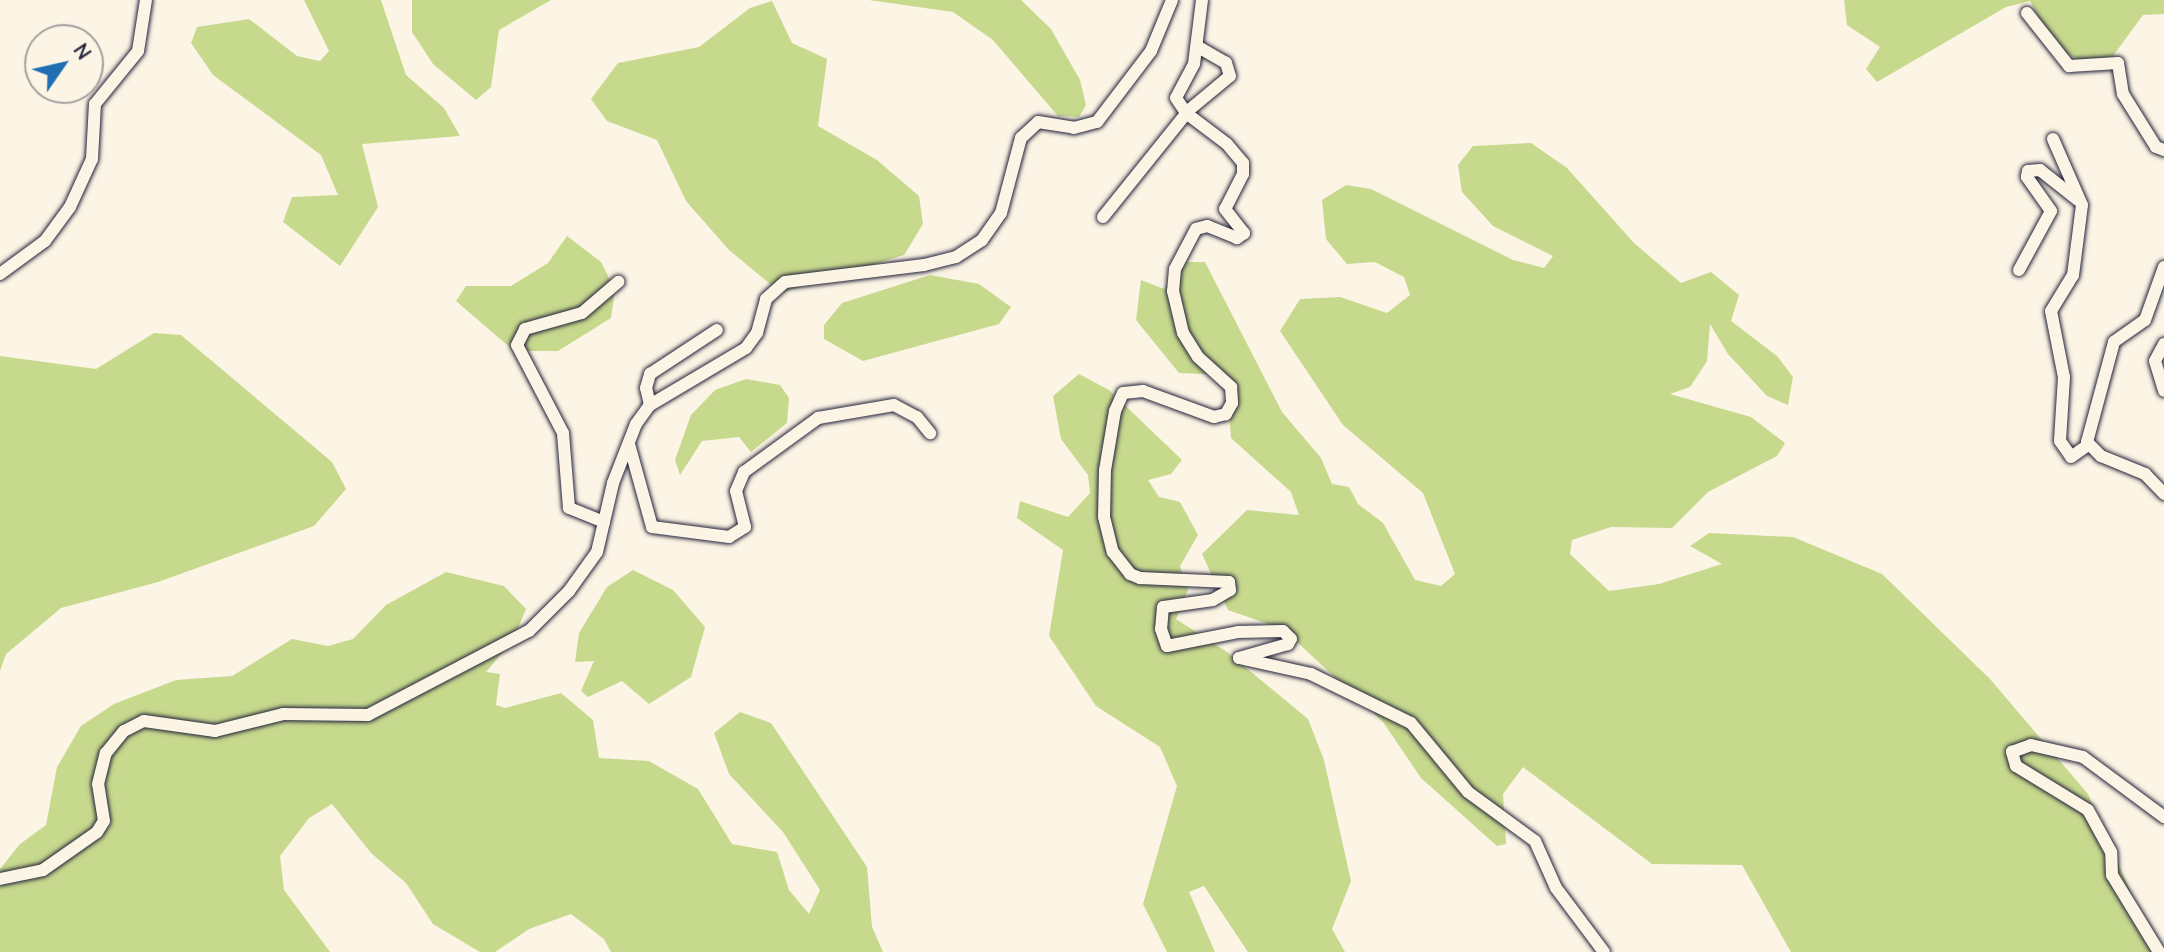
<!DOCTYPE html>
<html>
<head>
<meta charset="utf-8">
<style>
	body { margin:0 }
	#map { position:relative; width:2164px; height:952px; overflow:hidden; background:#fcf5e5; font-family:"Comic Neue",sans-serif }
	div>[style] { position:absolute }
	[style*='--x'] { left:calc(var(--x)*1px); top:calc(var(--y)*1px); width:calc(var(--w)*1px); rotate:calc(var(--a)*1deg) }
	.green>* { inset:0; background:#c7d98d }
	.roads { filter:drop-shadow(0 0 2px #22223b) drop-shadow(0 0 2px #22223b) }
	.street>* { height:12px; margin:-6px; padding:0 6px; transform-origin:6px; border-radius:6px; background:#fcf5e5 }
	span { translate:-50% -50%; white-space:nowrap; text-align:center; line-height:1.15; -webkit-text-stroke:6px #fcf5e5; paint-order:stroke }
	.north { position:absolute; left:24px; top:24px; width:80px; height:80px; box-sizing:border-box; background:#fcf5e5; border:2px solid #a5a1a1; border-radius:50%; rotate:56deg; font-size:22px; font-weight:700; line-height:32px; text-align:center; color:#22223b }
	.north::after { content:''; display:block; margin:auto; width:28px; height:36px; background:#1f6fb2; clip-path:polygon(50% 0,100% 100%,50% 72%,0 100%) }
</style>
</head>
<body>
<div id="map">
	<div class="green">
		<div style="clip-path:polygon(304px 0,381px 0,406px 75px,444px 108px,460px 136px,362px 144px,378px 207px,340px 266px,283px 222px,292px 197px,338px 195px,321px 155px,213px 75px,191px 43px,197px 27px,249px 19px,297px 56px,320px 61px,329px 51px)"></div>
		<div style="clip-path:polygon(412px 0,551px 0,499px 30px,491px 87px,476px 100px,433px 64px,412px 32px)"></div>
		<div style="clip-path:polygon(869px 0,1021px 0,1051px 29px,1080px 80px,1086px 105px,1079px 117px,1058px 116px,993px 40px,953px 12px)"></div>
		<div style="clip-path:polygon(1844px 0,2164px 0,2164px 14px,2143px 15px,2110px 60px,2088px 63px,2055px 49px,2030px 1px,2006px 7px,1877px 82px,1866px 69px,1880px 47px,1847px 25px)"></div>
		<div style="clip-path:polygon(772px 1px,792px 43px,827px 59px,818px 126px,877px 160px,919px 196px,923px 224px,904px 255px,781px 293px,729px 250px,686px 201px,657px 140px,607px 121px,591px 99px,618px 63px,699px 47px,750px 8px)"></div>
		<div style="clip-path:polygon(1531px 143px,1567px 168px,1634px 243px,1681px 283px,1711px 272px,1739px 295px,1731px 321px,1777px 356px,1793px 377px,1788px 405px,1767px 396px,1728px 354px,1710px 324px,1707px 361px,1690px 387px,1670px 394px,1751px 417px,1785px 443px,1777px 456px,1708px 492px,1672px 528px,1611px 527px,1572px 540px,1570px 554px,1609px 591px,1659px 584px,1722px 564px,1690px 546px,1709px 533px,1793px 537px,1882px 574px,1990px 679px,2088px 794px,2157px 952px,1791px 952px,1742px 865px,1652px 864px,1523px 767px,1503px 794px,1506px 844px,1497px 846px,1421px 778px,1383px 722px,1283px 629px,1228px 610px,1202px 554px,1247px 510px,1299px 515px,1291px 492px,1231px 438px,1226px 375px,1179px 373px,1136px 320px,1141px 280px,1164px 289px,1185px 262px,1205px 262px,1282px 412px,1321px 458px,1332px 484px,1349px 487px,1358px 504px,1383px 523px,1415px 580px,1441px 586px,1455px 574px,1423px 493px,1343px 425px,1280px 331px,1300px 299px,1340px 297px,1387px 313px,1410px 295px,1404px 277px,1375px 262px,1347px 264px,1326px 239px,1322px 200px,1346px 185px,1371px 189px,1513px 260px,1544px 268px,1553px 256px,1493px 226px,1462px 192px,1458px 165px,1473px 146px)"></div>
		<div style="clip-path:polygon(567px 236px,601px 262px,615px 290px,611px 318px,558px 351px,514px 351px,456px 301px,466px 286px,511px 286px,548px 263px)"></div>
		<div style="clip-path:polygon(930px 275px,979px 284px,1011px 307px,999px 324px,863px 361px,824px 339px,824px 325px,842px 303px)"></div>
		<div style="clip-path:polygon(154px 333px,181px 335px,332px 462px,346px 489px,314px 526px,158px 582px,61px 608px,6px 654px,0 671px,0 356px,96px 369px)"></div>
		<div style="clip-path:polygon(1079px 374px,1109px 390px,1182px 460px,1171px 474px,1148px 480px,1159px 497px,1180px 502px,1198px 535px,1180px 566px,1188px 590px,1176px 619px,1227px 652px,1308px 719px,1324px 760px,1351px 881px,1332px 929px,1345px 952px,1248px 952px,1204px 886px,1189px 892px,1215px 952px,1167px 952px,1143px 904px,1177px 786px,1160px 747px,1096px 706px,1049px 636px,1063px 550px,1017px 518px,1020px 501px,1068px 517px,1090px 493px,1088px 475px,1061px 439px,1053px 396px)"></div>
		<div style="clip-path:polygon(746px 379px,780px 385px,789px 398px,787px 423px,751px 452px,739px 437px,702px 441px,680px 475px,675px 460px,691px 415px,715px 390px)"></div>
		<div style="clip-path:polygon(633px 570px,673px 590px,705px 627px,691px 677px,649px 704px,622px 681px,588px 697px,581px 691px,594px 661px,575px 662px,579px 633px,607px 587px)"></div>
		<div style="clip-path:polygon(446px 572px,504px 586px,526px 609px,513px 640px,486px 672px,500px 674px,496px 705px,505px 708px,561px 693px,593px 720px,599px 758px,649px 761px,698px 789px,732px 844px,777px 852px,789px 890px,809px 914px,820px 890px,783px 832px,729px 774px,714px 733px,740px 712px,771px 723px,867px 867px,872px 927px,883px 952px,611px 952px,604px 939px,571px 914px,529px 929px,495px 952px,480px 952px,433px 924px,406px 883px,371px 853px,332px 804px,309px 818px,280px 856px,284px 890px,330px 952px,0 952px,0 869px,20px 844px,46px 825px,57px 767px,81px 726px,114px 704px,176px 680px,232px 676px,292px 639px,328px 646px,353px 639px,386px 605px)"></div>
	</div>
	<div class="roads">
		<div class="street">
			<div style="--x:1202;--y:0;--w:64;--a:97.1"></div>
			<div style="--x:1194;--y:64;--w:38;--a:118"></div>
			<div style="--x:1176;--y:98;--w:18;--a:56"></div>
			<div style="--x:1186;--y:113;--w:51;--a:37.1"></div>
			<div style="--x:1227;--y:144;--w:25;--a:50"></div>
			<div style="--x:1243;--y:163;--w:11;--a:90"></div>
			<div style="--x:1243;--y:174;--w:39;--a:117"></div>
			<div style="--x:1225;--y:209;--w:31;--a:52"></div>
			<div style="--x:1244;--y:233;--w:9;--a:144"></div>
			<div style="--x:1237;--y:238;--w:32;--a:-158"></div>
			<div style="--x:1207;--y:226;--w:11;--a:165"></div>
			<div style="--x:1196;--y:229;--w:45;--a:117.7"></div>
			<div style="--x:1175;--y:269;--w:22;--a:95"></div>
			<div style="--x:1173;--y:291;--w:43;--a:76.6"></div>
			<div style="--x:1183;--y:333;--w:28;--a:58"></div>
			<div style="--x:1198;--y:357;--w:45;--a:42.3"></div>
			<div style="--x:1231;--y:387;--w:16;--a:86"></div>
			<div style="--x:1232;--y:403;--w:13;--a:119"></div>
			<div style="--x:1226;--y:414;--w:12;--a:166"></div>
			<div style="--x:1214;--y:417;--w:76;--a:-159.9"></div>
			<div style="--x:1143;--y:391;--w:20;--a:174"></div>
			<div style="--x:1123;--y:393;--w:20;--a:114"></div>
			<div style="--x:1115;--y:411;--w:60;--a:99.6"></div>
			<div style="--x:1105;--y:470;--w:47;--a:91.2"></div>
			<div style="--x:1104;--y:517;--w:36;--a:76"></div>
			<div style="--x:1113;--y:552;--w:28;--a:52"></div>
			<div style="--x:1130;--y:574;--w:11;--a:22"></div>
			<div style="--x:1140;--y:578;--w:89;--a:2.6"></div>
			<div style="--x:1229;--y:582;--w:8;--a:83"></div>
			<div style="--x:1230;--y:590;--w:20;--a:150"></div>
			<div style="--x:1213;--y:600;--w:50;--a:172"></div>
			<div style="--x:1163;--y:607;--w:22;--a:95"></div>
			<div style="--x:1161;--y:629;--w:18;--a:71"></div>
			<div style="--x:1167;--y:646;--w:72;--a:-11.2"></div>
			<div style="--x:1238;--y:632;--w:45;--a:-1.3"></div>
			<div style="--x:1283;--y:631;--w:11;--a:45"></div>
			<div style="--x:1291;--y:639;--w:6;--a:121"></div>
			<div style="--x:1288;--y:644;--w:51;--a:164.1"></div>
			<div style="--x:1239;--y:658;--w:74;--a:12.5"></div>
			<div style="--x:1311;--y:674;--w:111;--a:26.1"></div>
			<div style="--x:1411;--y:723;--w:89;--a:50.4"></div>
			<div style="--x:1468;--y:792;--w:83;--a:36.2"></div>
			<div style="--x:1535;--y:841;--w:51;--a:65.9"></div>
			<div style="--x:1556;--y:888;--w:80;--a:53.1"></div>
			<div style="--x:2027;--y:13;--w:68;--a:51.6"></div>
			<div style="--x:2069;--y:66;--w:49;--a:-3.5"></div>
			<div style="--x:2118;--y:63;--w:31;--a:81"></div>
			<div style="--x:2123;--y:94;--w:62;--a:58.1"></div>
			<div style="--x:2156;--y:147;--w:9;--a:21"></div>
			<div style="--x:2053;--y:139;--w:72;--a:66.3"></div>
			<div style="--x:2082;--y:205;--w:71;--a:97.3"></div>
			<div style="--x:2073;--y:275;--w:42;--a:121.4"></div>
			<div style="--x:2051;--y:311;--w:67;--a:78.9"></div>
			<div style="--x:2064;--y:377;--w:64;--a:93.6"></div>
			<div style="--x:2060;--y:441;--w:19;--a:55"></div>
			<div style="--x:2071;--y:457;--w:21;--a:-35"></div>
			<div style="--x:1103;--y:217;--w:137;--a:-51.2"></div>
			<div style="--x:1189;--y:110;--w:53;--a:-39.7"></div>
			<div style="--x:1230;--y:76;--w:14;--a:-107"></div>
			<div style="--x:1226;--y:63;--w:34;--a:-150"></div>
			<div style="--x:2164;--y:267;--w:56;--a:109.7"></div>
			<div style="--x:2145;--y:320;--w:38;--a:145"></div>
			<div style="--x:2114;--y:342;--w:104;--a:105.1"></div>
			<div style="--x:2087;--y:442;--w:20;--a:45"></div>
			<div style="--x:2101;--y:456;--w:48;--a:22.2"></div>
			<div style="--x:2145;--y:474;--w:28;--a:46"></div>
			<div style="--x:2019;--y:270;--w:67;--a:-61.5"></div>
			<div style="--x:2051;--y:211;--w:42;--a:-125.2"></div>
			<div style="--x:2027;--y:177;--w:6;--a:-81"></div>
			<div style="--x:2028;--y:171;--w:12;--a:-5"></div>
			<div style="--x:2040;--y:170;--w:48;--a:38.3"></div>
			<div style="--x:0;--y:274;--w:56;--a:-36.3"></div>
			<div style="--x:45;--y:241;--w:42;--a:-53.7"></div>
			<div style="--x:70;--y:207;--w:53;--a:-65.4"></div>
			<div style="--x:92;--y:159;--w:55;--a:-86.9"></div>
			<div style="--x:95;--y:104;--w:68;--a:-50.9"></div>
			<div style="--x:138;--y:51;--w:52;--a:-81.1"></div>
			<div style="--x:2164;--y:344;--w:19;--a:118"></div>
			<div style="--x:2155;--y:361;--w:31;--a:73"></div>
			<div style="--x:650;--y:405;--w:17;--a:-103"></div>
			<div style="--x:646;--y:388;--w:15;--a:-74"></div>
			<div style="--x:650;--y:374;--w:80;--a:-33.3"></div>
			<div style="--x:629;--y:444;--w:86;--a:74.5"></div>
			<div style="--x:652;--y:527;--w:78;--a:7.4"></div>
			<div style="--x:729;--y:537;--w:19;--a:-32"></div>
			<div style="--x:745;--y:527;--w:37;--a:-104"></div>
			<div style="--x:736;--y:491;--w:21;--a:-67"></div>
			<div style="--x:744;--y:472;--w:92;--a:-36.1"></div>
			<div style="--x:818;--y:418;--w:77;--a:-9.7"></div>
			<div style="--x:894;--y:405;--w:26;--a:28"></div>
			<div style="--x:917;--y:417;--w:21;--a:51"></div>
			<div style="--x:604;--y:522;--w:38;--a:-158"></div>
			<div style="--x:569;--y:508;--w:75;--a:-94.6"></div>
			<div style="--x:563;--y:433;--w:99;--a:-117.6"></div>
			<div style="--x:517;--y:345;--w:18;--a:-63"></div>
			<div style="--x:525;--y:329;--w:59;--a:-15.7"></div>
			<div style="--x:582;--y:313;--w:48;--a:-40.7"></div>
			<div style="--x:0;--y:879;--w:44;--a:-11.8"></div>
			<div style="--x:43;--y:870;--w:66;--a:-35.1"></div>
			<div style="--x:97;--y:832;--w:13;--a:-58"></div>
			<div style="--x:104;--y:821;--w:37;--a:-99"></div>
			<div style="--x:98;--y:784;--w:32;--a:-76"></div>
			<div style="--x:106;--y:753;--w:28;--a:-51"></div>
			<div style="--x:124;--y:731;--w:22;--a:-27"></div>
			<div style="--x:144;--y:721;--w:72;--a:8"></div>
			<div style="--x:215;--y:731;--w:70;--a:-14"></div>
			<div style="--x:283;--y:714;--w:85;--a:0.7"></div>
			<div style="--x:368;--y:715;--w:182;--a:-27.6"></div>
			<div style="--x:529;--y:631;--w:57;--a:-45"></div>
			<div style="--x:569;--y:591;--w:48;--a:-54.3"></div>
			<div style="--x:597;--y:552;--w:71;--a:-76.9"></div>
			<div style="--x:613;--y:483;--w:63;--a:-68.7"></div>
			<div style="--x:636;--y:424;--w:24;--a:-54"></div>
			<div style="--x:650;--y:405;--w:112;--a:-30.7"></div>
			<div style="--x:746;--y:348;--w:19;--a:-54"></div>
			<div style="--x:757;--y:333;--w:35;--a:-75"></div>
			<div style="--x:766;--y:299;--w:25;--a:-42"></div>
			<div style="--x:785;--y:282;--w:140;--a:-7"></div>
			<div style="--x:924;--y:265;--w:33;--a:-14"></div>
			<div style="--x:956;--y:257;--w:31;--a:-33"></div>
			<div style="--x:982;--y:240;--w:33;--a:-55"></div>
			<div style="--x:1001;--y:213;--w:78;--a:-75.1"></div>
			<div style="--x:1021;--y:138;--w:23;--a:-43"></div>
			<div style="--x:1038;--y:122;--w:36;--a:9"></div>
			<div style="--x:1074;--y:128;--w:24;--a:-15"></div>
			<div style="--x:1097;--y:122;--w:89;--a:-52.7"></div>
			<div style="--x:1151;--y:51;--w:55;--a:-67.6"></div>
			<div style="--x:2159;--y:952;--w:90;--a:-121.4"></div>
			<div style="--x:2112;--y:875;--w:23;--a:-92"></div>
			<div style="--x:2111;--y:852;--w:48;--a:-118.7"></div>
			<div style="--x:2088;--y:810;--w:84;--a:-148.6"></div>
			<div style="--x:2016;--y:766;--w:15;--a:-106"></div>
			<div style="--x:2012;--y:752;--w:20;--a:-20"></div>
			<div style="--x:2031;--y:745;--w:53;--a:13"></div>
			<div style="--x:2083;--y:757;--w:101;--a:36.5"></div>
		</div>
	</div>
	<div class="north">N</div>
</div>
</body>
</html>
